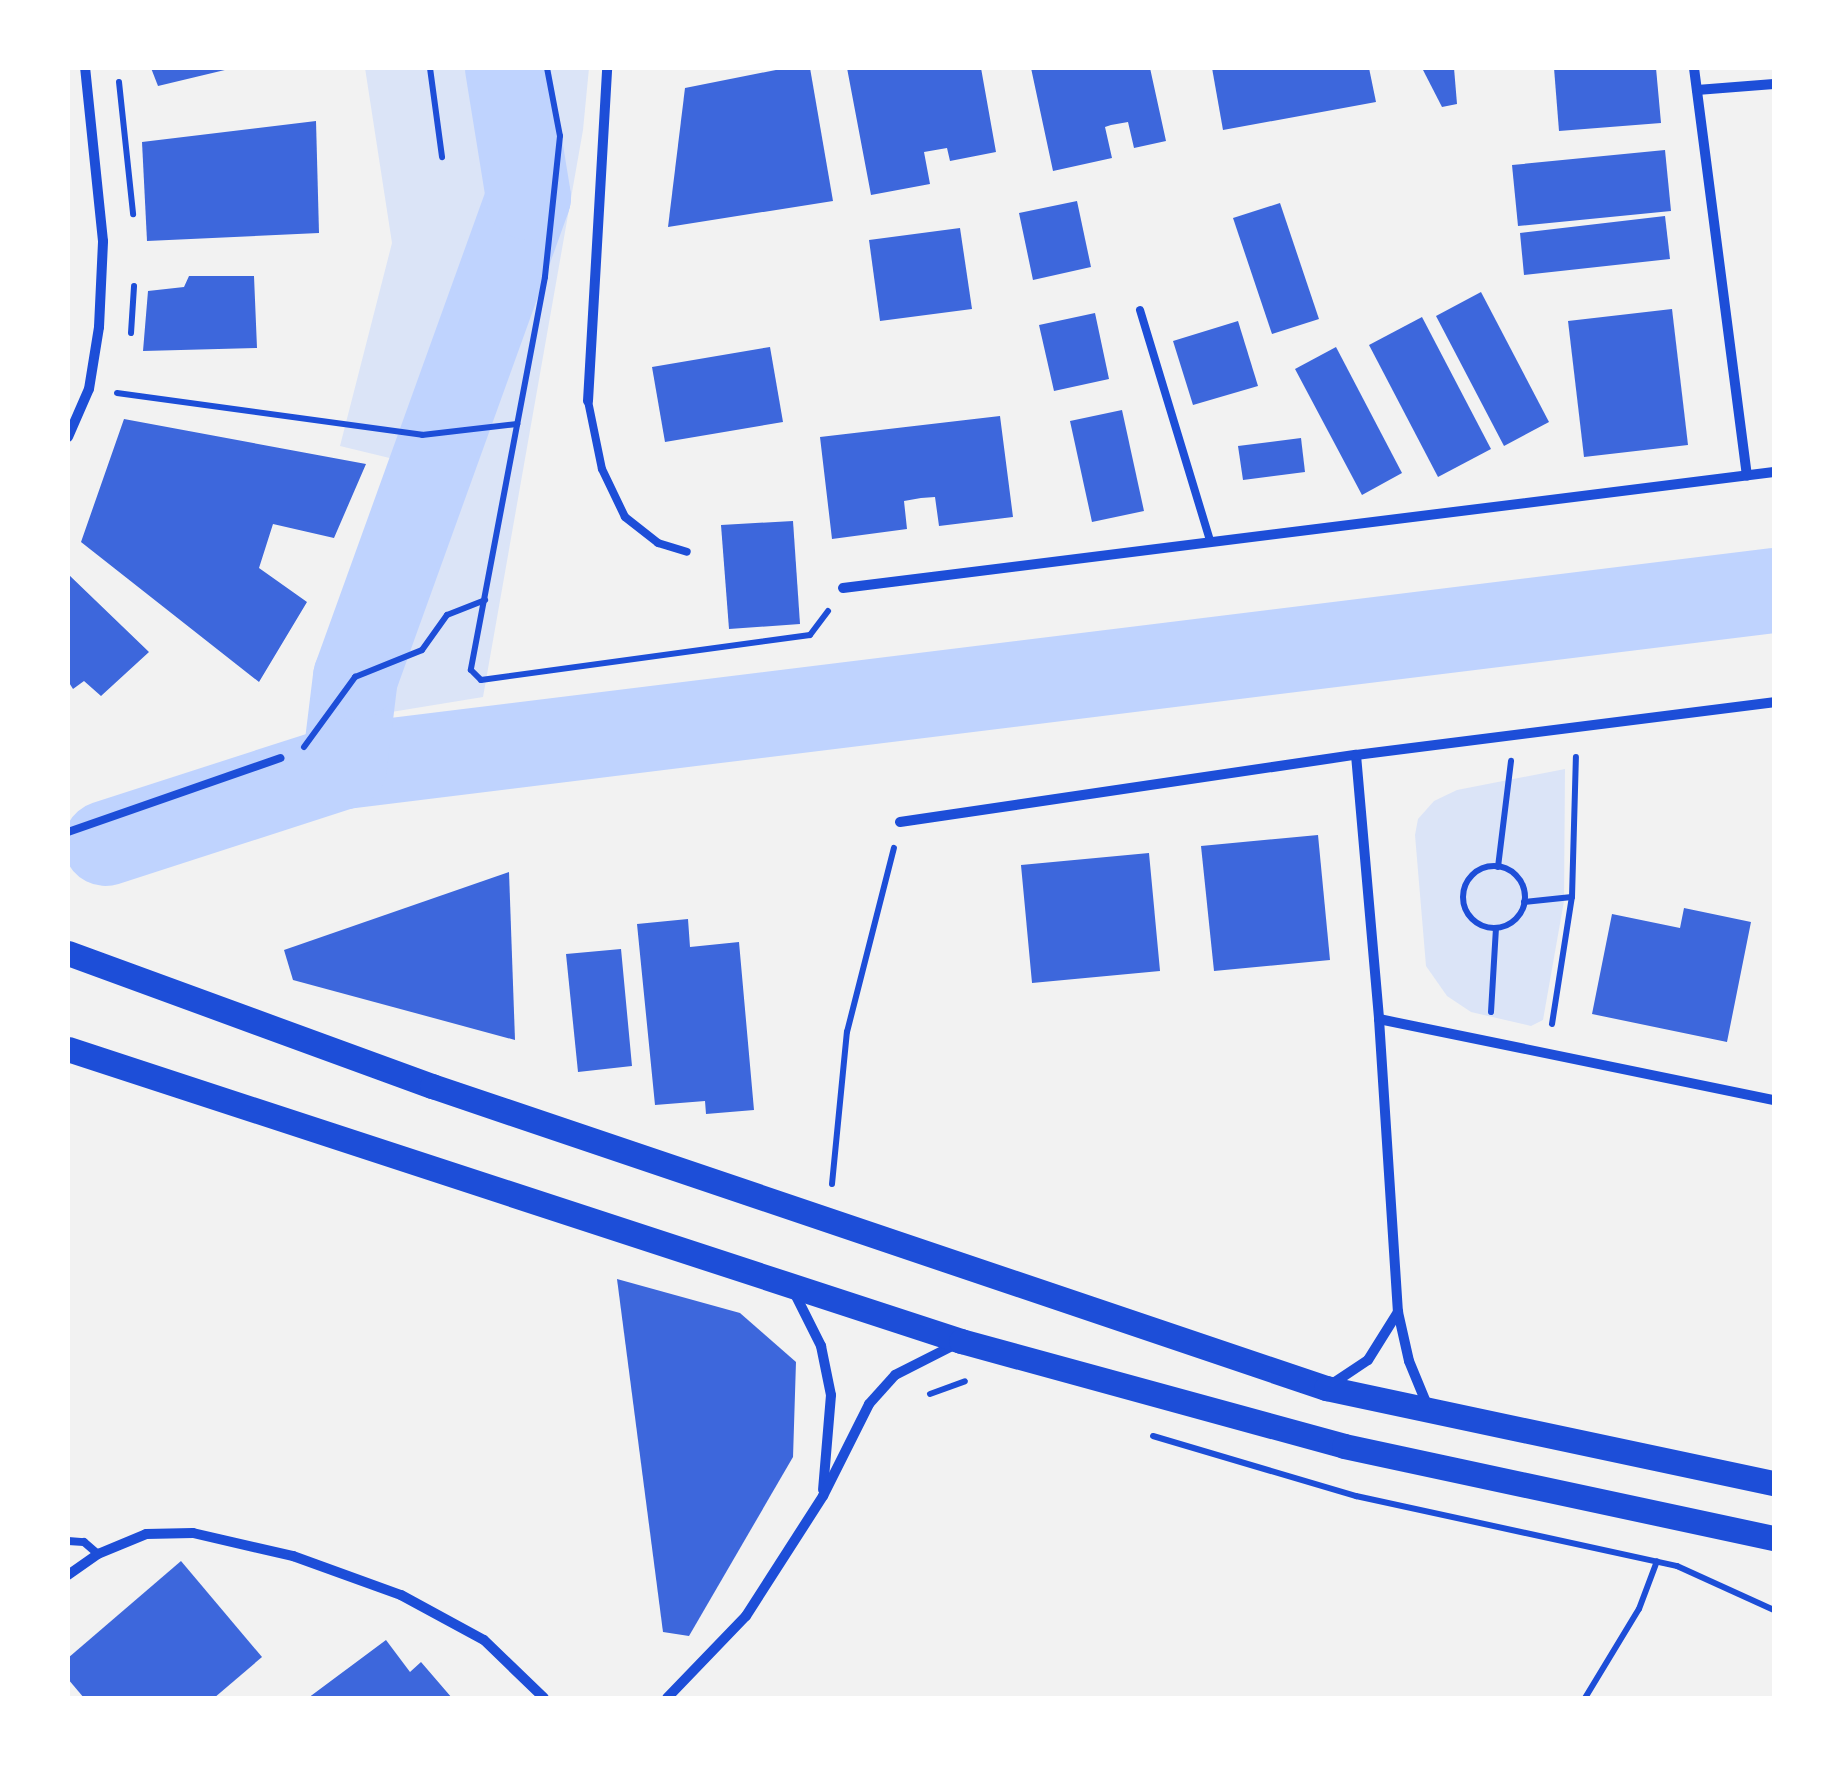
<!DOCTYPE html>
<html>
<head>
<meta charset="utf-8">
<style>
	body { margin:0 }
	#map { position:relative; width:1842px; height:1766px; overflow:hidden; background:#f2f2f2; font-family:Montserrat,sans-serif }
	div>[style] { position:absolute }
	[style*='--x'] { left:calc(var(--x)*1px); top:calc(var(--y)*1px); width:calc(var(--w)*1px); rotate:calc(var(--a)*1deg) }
	.green>* { inset:0; background:#dbe4f7 }
	.river>* { height:85px; margin:-42.5px; padding:0 42.5px; transform-origin:42.5px; border-radius:42.5px; background:#bfd3fe }
	.building>* { inset:0; background:#3d67dc }
	.path>* { height:6px; margin:-3px; padding:0 3px; transform-origin:3px; border-radius:3px; background:#1d4ed8 }
	.path>.ring { margin:-3px; padding:0; box-sizing:content-box; background:none; border:6px solid #1d4ed8; border-radius:50% }
	.service>* { height:8px; margin:-4px; padding:0 4px; transform-origin:4px; border-radius:4px; background:#1d4ed8 }
	.minor>* { height:10px; margin:-5px; padding:0 5px; transform-origin:5px; border-radius:5px; background:#1d4ed8 }
	.primary>* { height:25px; margin:-12.5px; padding:0 12.5px; transform-origin:12.5px; border-radius:12.5px; background:#1d4ed8 }
	span { translate:-50% -50%; white-space:nowrap; text-align:center; line-height:1.15; -webkit-text-stroke:10px #fff; paint-order:stroke }
	.frame { position:absolute; inset:0; border:70px solid #fff; pointer-events:none }
</style>
</head>
<body>
<div id="map">
	<div class="green">
		<div style="clip-path:polygon(365px 68px,589px 68px,583px 130px,483px 697px,324px 723px,402px 461px,340px 446px,392px 243px)"></div>
		<div style="clip-path:polygon(1565px 769px,1564px 901px,1543px 1020px,1531px 1026px,1471px 1012px,1447px 996px,1426px 966px,1415px 835px,1418px 819px,1434px 801px,1457px 790px)"></div>
	</div>
	<div class="river">
		<div style="--x:344;--y:766;--w:1441;--a:-7.02"></div>
		<div style="--x:105;--y:843;--w:251;--a:-17.9"></div>
		<div style="--x:344;--y:766;--w:90;--a:-83"></div>
		<div style="--x:355;--y:677;--w:510;--a:-70.18"></div>
		<div style="--x:528;--y:197;--w:131;--a:-99.2"></div>
	</div>
	<div class="building">
		<div style="clip-path:polygon(151px 68px,229px 68px,229px 69px,158px 86px)"></div>
		<div style="clip-path:polygon(786px 68px,810px 68px,833px 201px,668px 227px,685px 88px)"></div>
		<div style="clip-path:polygon(847px 68px,981px 68px,996px 152px,950px 161px,947px 148px,924px 152px,930px 184px,871px 195px)"></div>
		<div style="clip-path:polygon(1031px 68px,1150px 68px,1166px 141px,1134px 148px,1128px 122px,1111px 125px,1105px 127px,1112px 158px,1053px 171px)"></div>
		<div style="clip-path:polygon(1212px 68px,1369px 68px,1376px 102px,1223px 130px)"></div>
		<div style="clip-path:polygon(1422px 68px,1454px 68px,1457px 104px,1442px 107px)"></div>
		<div style="clip-path:polygon(1554px 68px,1656px 68px,1661px 123px,1559px 131px)"></div>
		<div style="clip-path:polygon(316px 121px,319px 233px,147px 241px,142px 142px)"></div>
		<div style="clip-path:polygon(1665px 150px,1671px 211px,1518px 226px,1512px 165px)"></div>
		<div style="clip-path:polygon(1077px 201px,1091px 267px,1033px 280px,1019px 213px)"></div>
		<div style="clip-path:polygon(1280px 203px,1319px 319px,1272px 334px,1233px 218px)"></div>
		<div style="clip-path:polygon(1665px 216px,1670px 259px,1524px 275px,1520px 233px)"></div>
		<div style="clip-path:polygon(960px 228px,972px 309px,880px 321px,869px 240px)"></div>
		<div style="clip-path:polygon(189px 276px,254px 276px,257px 348px,143px 351px,148px 291px,184px 287px)"></div>
		<div style="clip-path:polygon(1481px 292px,1549px 422px,1504px 446px,1436px 316px)"></div>
		<div style="clip-path:polygon(1672px 309px,1688px 445px,1584px 457px,1568px 321px)"></div>
		<div style="clip-path:polygon(1095px 313px,1109px 379px,1054px 391px,1039px 325px)"></div>
		<div style="clip-path:polygon(1422px 317px,1491px 449px,1438px 477px,1369px 345px)"></div>
		<div style="clip-path:polygon(1238px 321px,1258px 386px,1193px 405px,1173px 341px)"></div>
		<div style="clip-path:polygon(770px 347px,783px 422px,665px 442px,652px 367px)"></div>
		<div style="clip-path:polygon(1336px 347px,1402px 473px,1362px 495px,1295px 369px)"></div>
		<div style="clip-path:polygon(1122px 410px,1144px 511px,1092px 522px,1070px 421px)"></div>
		<div style="clip-path:polygon(1000px 416px,1013px 517px,939px 526px,935px 497px,921px 498px,904px 501px,907px 529px,832px 539px,820px 437px)"></div>
		<div style="clip-path:polygon(124px 419px,366px 464px,334px 538px,273px 524px,259px 568px,307px 602px,259px 682px,81px 542px)"></div>
		<div style="clip-path:polygon(1301px 438px,1305px 472px,1243px 480px,1238px 446px)"></div>
		<div style="clip-path:polygon(793px 521px,800px 624px,729px 629px,721px 525px)"></div>
		<div style="clip-path:polygon(68px 574px,149px 652px,101px 696px,84px 681px,73px 689px,68px 681px)"></div>
		<div style="clip-path:polygon(1318px 835px,1330px 960px,1214px 971px,1201px 846px)"></div>
		<div style="clip-path:polygon(1149px 853px,1160px 971px,1032px 983px,1021px 865px)"></div>
		<div style="clip-path:polygon(509px 872px,515px 1040px,293px 980px,284px 950px)"></div>
		<div style="clip-path:polygon(1684px 908px,1751px 922px,1727px 1042px,1592px 1014px,1612px 914px,1680px 928px)"></div>
		<div style="clip-path:polygon(688px 919px,690px 947px,739px 942px,754px 1110px,706px 1114px,705px 1101px,655px 1105px,637px 924px)"></div>
		<div style="clip-path:polygon(621px 949px,632px 1066px,578px 1072px,566px 954px)"></div>
		<div style="clip-path:polygon(617px 1279px,740px 1313px,796px 1362px,793px 1457px,689px 1636px,663px 1632px)"></div>
		<div style="clip-path:polygon(181px 1561px,262px 1657px,214px 1698px,84px 1698px,68px 1679px,68px 1658px)"></div>
		<div style="clip-path:polygon(386px 1640px,410px 1672px,421px 1662px,452px 1698px,308px 1698px)"></div>
	</div>
	<div class="path">
		<div style="--x:430;--y:68;--w:90;--a:82.3"></div>
		<div style="--x:547;--y:68;--w:69;--a:79.2"></div>
		<div style="--x:560;--y:136;--w:142;--a:96.1"></div>
		<div style="--x:545;--y:277;--w:400;--a:100.7"></div>
		<div style="--x:471;--y:670;--w:14;--a:45"></div>
		<div style="--x:481;--y:680;--w:332;--a:-7.8"></div>
		<div style="--x:810;--y:635;--w:30;--a:-53"></div>
		<div style="--x:119;--y:82;--w:133;--a:83.9"></div>
		<div style="--x:131;--y:333;--w:47;--a:-86.3"></div>
		<div style="--x:117;--y:393;--w:308;--a:7.8"></div>
		<div style="--x:422;--y:435;--w:96;--a:-6.6"></div>
		<div style="--x:304;--y:747;--w:87;--a:-53.9"></div>
		<div style="--x:355;--y:677;--w:72;--a:-21.9"></div>
		<div style="--x:422;--y:650;--w:43;--a:-54.5"></div>
		<div style="--x:447;--y:615;--w:41;--a:-21.5"></div>
		<div class="ring" style="left:1463px;top:866px;width:56px;height:56px"></div>
		<div style="--x:1498;--y:867;--w:107;--a:-83"></div>
		<div style="--x:1524;--y:902;--w:48;--a:-5.9"></div>
		<div style="--x:1572;--y:897;--w:140;--a:-88.4"></div>
		<div style="--x:1491;--y:1012;--w:84;--a:-86.6"></div>
		<div style="--x:1552;--y:1024;--w:129;--a:-81.1"></div>
		<div style="--x:832;--y:1184;--w:153;--a:-84.4"></div>
		<div style="--x:847;--y:1032;--w:190;--a:-75.7"></div>
		<div style="--x:930;--y:1394;--w:37;--a:-20"></div>
		<div style="--x:1153;--y:1436;--w:212;--a:16.5"></div>
		<div style="--x:1356;--y:1496;--w:329;--a:12.3"></div>
		<div style="--x:1677;--y:1566;--w:107;--a:24.4"></div>
		<div style="--x:1585;--y:1698;--w:104;--a:-58.8"></div>
		<div style="--x:1639;--y:1609;--w:51;--a:-69.4"></div>
	</div>
	<div class="service">
		<div style="--x:1140;--y:310;--w:240;--a:73.1"></div>
		<div style="--x:588;--y:401;--w:69;--a:78.4"></div>
		<div style="--x:602;--y:469;--w:53;--a:64.4"></div>
		<div style="--x:625;--y:517;--w:42;--a:38.2"></div>
		<div style="--x:658;--y:543;--w:30;--a:17"></div>
		<div style="--x:68;--y:832;--w:225;--a:-19.2"></div>
		<div style="--x:68;--y:1541;--w:16;--a:4"></div>
		<div style="--x:84;--y:1542;--w:18;--a:41"></div>
	</div>
	<div class="minor">
		<div style="--x:1694;--y:68;--w:411;--a:82.6"></div>
		<div style="--x:1697;--y:90;--w:77;--a:-4.5"></div>
		<div style="--x:588;--y:401;--w:334;--a:-86.7"></div>
		<div style="--x:68;--y:437;--w:52;--a:-66.4"></div>
		<div style="--x:89;--y:389;--w:63;--a:-80.8"></div>
		<div style="--x:99;--y:327;--w:86;--a:-87.3"></div>
		<div style="--x:103;--y:241;--w:174;--a:-95.9"></div>
		<div style="--x:843;--y:588;--w:938;--a:-7.1"></div>
		<div style="--x:1356;--y:755;--w:265;--a:85"></div>
		<div style="--x:1379;--y:1019;--w:294;--a:86.3"></div>
		<div style="--x:1398;--y:1312;--w:50;--a:77.3"></div>
		<div style="--x:1409;--y:1361;--w:50;--a:67.6"></div>
		<div style="--x:900;--y:822;--w:461;--a:-8.4"></div>
		<div style="--x:1356;--y:755;--w:421;--a:-7.2"></div>
		<div style="--x:1379;--y:1019;--w:403;--a:11.6"></div>
		<div style="--x:793;--y:1290;--w:63;--a:63.4"></div>
		<div style="--x:821;--y:1346;--w:50;--a:78.5"></div>
		<div style="--x:831;--y:1395;--w:95;--a:94.8"></div>
		<div style="--x:1332;--y:1384;--w:43;--a:-33.7"></div>
		<div style="--x:1368;--y:1360;--w:57;--a:-58"></div>
		<div style="--x:68;--y:1575;--w:37;--a:-35"></div>
		<div style="--x:98;--y:1554;--w:52;--a:-22.6"></div>
		<div style="--x:146;--y:1534;--w:47;--a:-1.2"></div>
		<div style="--x:193;--y:1533;--w:103;--a:13"></div>
		<div style="--x:293;--y:1556;--w:115;--a:19.9"></div>
		<div style="--x:401;--y:1595;--w:94;--a:28.5"></div>
		<div style="--x:484;--y:1640;--w:83;--a:44"></div>
		<div style="--x:667;--y:1698;--w:114;--a:-46.1"></div>
		<div style="--x:746;--y:1616;--w:143;--a:-57.3"></div>
		<div style="--x:823;--y:1496;--w:103;--a:-63.4"></div>
		<div style="--x:869;--y:1404;--w:39;--a:-48"></div>
		<div style="--x:895;--y:1375;--w:71;--a:-26.9"></div>
	</div>
	<div class="primary">
		<div style="--x:68;--y:953;--w:388;--a:20.1"></div>
		<div style="--x:432;--y:1086;--w:944;--a:18.67"></div>
		<div style="--x:1326;--y:1388;--w:458;--a:12"></div>
		<div style="--x:68;--y:1049;--w:940;--a:18.11"></div>
		<div style="--x:961;--y:1341;--w:397;--a:15.3"></div>
		<div style="--x:1344;--y:1446;--w:440;--a:12.1"></div>
	</div>
	<div class="frame"></div>
</div>
</body>
</html>
